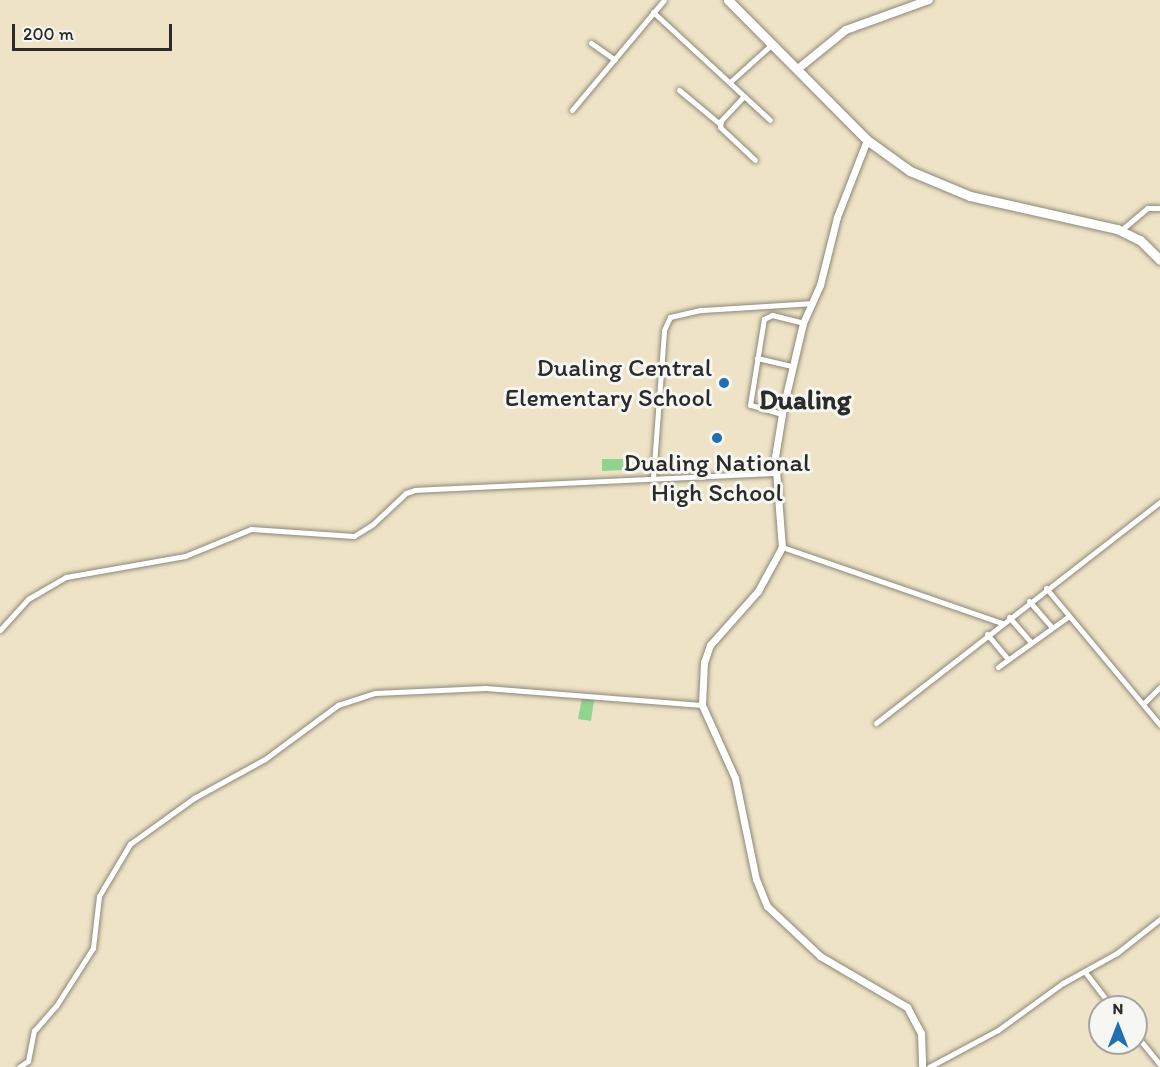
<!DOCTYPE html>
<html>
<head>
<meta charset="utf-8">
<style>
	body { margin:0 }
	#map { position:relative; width:1160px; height:1067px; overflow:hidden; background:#eee3c6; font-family:Itim,sans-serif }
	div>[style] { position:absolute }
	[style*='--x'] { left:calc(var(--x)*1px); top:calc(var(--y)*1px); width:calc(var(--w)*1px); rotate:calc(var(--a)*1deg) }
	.green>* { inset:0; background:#90d58f }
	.roads { filter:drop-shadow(0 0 2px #8c8778) drop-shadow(0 0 2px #8c8778) }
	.minor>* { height:5px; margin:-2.5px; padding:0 2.5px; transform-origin:2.5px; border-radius:2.5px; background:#fff }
	.tertiary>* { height:7px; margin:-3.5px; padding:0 3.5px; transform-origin:3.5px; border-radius:3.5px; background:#fff }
	.secondary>* { height:8px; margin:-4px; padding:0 4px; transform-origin:4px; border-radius:4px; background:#fff }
	.trunk>* { height:9px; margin:-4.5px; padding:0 4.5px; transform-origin:4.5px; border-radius:4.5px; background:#fff }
	.dots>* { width:16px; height:16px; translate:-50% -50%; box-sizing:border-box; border:3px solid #f6f6f2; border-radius:50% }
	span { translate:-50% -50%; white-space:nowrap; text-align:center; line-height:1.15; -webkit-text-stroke:6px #f6f6f2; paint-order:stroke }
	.poi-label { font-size:26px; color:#2b2b2b }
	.right { translate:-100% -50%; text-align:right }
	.quarter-label { font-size:28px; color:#2b2b2b; font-weight:700 }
	.north { position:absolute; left:1088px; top:995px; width:60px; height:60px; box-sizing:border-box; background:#f6f6f2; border:2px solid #a5a5a2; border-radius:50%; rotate:0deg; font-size:16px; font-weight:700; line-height:24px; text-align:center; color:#2b2b2b }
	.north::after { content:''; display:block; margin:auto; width:21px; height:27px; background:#1f6fb2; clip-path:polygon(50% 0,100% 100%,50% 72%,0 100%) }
	.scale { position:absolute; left:12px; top:24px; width:160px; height:27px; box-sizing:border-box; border:3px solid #2b2b2b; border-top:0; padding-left:8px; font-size:18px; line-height:21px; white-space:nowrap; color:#2b2b2b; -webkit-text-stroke:4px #f6f6f2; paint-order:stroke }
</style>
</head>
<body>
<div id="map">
	<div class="green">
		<div style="clip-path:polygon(602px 459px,624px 459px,624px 470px,602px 471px)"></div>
		<div style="clip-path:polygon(582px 698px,594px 700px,591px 721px,578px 719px)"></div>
	</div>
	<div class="roads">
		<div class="minor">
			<div style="--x:653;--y:12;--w:159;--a:42.7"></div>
			<div style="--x:591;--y:43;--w:29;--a:35"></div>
			<div style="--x:730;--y:82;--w:57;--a:-42.1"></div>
			<div style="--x:679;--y:90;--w:53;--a:39.7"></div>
			<div style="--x:744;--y:96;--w:34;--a:133"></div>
			<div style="--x:721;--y:121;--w:6;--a:99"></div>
			<div style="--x:720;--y:127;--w:48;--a:43.3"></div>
			<div style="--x:572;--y:110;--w:143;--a:-50.1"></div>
			<div style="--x:1120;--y:231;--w:35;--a:-40"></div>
			<div style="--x:1147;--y:208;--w:13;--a:0"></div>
			<div style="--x:757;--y:358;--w:37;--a:13"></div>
			<div style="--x:782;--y:414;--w:33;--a:-164"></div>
			<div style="--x:750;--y:405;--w:87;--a:-80.8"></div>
			<div style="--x:764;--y:319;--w:9;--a:-27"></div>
			<div style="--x:772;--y:315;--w:32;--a:14"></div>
			<div style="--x:653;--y:478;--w:148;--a:-85.7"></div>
			<div style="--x:664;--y:330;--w:14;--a:-65"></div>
			<div style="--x:670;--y:317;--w:32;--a:-13"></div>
			<div style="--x:701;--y:310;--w:110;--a:-3.6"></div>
			<div style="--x:782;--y:547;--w:232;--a:19.1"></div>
			<div style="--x:1046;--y:588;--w:178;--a:50.2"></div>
			<div style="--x:1029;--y:601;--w:35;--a:49"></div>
			<div style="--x:1009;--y:617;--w:32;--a:49"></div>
			<div style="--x:0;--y:630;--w:42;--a:-47.9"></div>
			<div style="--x:28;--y:599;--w:44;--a:-30.1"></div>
			<div style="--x:66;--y:577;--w:121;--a:-10"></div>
			<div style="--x:185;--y:556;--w:71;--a:-22.2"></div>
			<div style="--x:251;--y:529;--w:103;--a:3.9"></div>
			<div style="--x:354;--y:536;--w:22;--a:-32"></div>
			<div style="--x:373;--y:524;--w:45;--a:-43.2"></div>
			<div style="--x:406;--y:493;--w:9;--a:-18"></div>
			<div style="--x:415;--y:490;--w:361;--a:-2.7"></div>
			<div style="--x:987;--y:634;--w:33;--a:50"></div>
			<div style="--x:998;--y:667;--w:87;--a:-35.7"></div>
			<div style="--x:1144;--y:703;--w:23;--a:-45"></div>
			<div style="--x:876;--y:723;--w:360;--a:-37.9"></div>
			<div style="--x:1085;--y:972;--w:44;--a:52.4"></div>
			<div style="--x:1136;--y:1035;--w:38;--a:51"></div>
			<div style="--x:19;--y:1067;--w:11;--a:-34"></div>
			<div style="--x:28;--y:1061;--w:31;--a:-79"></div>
			<div style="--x:34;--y:1031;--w:33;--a:-49"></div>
			<div style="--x:56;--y:1006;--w:69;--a:-57.5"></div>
			<div style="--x:93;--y:948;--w:52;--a:-83.4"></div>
			<div style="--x:99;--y:896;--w:61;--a:-59.2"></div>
			<div style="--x:130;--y:844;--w:79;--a:-35.7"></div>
			<div style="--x:194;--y:798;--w:81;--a:-28.8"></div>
			<div style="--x:265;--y:759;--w:91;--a:-36.5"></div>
			<div style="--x:338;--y:705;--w:39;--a:-18"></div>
			<div style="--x:375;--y:693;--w:110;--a:-2.6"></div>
			<div style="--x:485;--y:688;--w:218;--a:4.5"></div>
			<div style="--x:929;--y:1067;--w:78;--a:-28.2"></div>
			<div style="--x:998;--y:1030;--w:80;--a:-35.9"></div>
			<div style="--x:1063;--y:983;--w:62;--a:-29.1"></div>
			<div style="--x:1117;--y:953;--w:55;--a:-38.3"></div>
		</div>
		<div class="tertiary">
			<div style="--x:867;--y:140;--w:83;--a:111.3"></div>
			<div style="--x:837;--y:217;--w:70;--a:104"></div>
			<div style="--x:820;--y:285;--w:42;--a:114.1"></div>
			<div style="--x:803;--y:323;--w:87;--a:103.2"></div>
			<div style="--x:783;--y:408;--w:50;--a:99.3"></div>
			<div style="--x:775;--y:457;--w:90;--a:85.6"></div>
			<div style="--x:782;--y:547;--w:50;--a:118.6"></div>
			<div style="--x:758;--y:591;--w:72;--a:131.6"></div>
			<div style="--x:710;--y:645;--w:18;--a:109"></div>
			<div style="--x:704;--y:662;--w:43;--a:92.7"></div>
			<div style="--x:702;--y:705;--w:80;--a:65.7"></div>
			<div style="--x:735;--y:778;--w:103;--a:78.3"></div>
			<div style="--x:756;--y:879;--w:29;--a:68"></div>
			<div style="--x:767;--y:906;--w:73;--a:43.3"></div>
			<div style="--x:820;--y:956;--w:101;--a:30.4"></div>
			<div style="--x:907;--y:1007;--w:30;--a:62"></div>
			<div style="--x:921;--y:1033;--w:34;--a:88"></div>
		</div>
		<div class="secondary">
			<div style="--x:798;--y:69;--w:62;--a:-39.1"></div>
			<div style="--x:846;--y:30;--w:88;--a:-19.9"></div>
		</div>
		<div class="trunk">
			<div style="--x:728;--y:0;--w:197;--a:45.2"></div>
			<div style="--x:867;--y:140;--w:53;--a:35.8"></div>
			<div style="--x:910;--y:171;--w:65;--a:22.6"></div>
			<div style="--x:970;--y:196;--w:151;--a:12.7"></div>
			<div style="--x:1117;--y:229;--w:25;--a:26"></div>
			<div style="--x:1140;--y:240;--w:28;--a:45"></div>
		</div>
	</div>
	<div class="dots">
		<div style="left:724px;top:383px;background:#1f6fb2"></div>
		<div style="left:717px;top:438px;background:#1f6fb2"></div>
	</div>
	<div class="poi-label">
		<span class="right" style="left:712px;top:383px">Dualing Central<br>Elementary School</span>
		<span style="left:717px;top:478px">Dualing National<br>High School</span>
	</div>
	<div class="quarter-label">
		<span style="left:805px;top:399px">Dualing</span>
	</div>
	<div class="north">N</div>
	<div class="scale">200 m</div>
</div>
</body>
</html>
